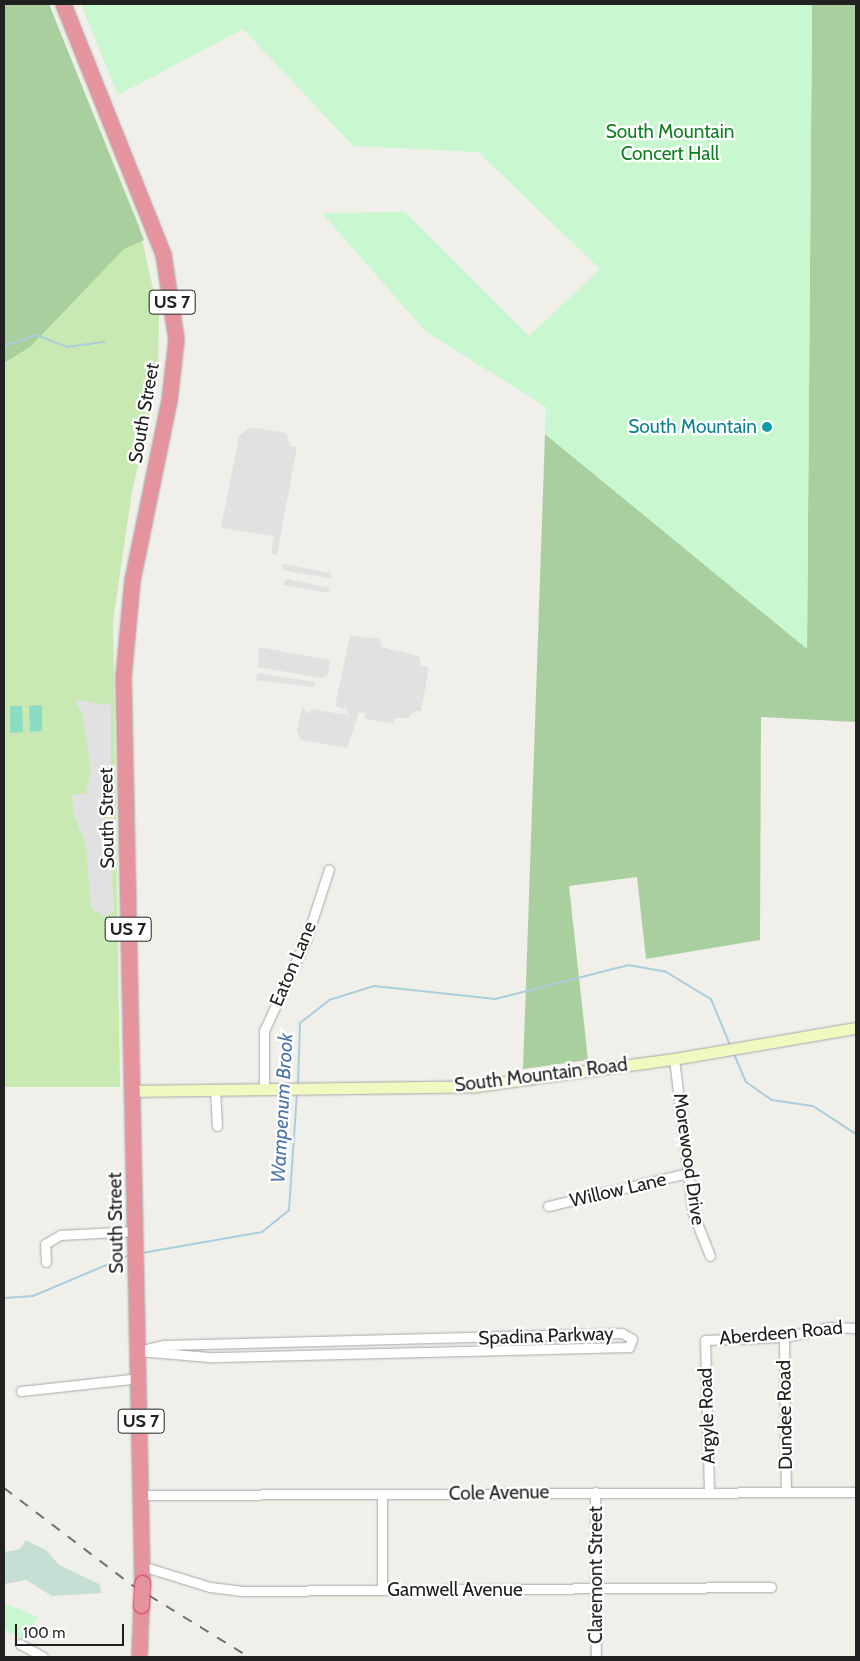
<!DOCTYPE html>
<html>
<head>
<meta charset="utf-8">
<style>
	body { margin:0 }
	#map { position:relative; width:860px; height:1661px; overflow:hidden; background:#f1efe9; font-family:Cabin,sans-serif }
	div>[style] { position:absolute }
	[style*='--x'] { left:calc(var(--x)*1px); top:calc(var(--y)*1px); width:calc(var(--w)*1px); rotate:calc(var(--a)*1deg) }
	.grass>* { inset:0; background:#c8e9b1 }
	.forest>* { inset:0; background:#aacf9f }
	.wetland>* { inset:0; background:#c6dfd5 }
	.park>* { inset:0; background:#c9f8d0 }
	.pitch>* { inset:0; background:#8addc3 }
	.parking>* { inset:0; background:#e1e1e1 }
	.stream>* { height:2px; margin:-1px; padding:0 1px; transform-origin:1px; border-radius:1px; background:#abcedd }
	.roads { filter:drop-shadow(0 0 1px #a8a8a8) drop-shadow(0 0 1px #a8a8a8) }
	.street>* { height:9px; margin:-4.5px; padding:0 4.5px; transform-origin:4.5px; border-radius:4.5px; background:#fff }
	.secondary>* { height:11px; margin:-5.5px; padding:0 5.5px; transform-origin:5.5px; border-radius:5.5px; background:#f1f8c0 }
	.highway>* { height:15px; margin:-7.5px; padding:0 7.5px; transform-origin:7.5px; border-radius:7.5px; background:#e5949d }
	.rail>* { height:2px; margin-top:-1px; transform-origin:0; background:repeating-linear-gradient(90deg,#6f6f6f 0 10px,transparent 0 20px) }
	.bridges { filter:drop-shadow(0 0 1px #d72e5c) drop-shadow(0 0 1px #d72e5c) }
	.highway-bridge>* { height:15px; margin:-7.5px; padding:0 7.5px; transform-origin:7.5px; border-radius:7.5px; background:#e5949d }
	.dots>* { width:14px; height:14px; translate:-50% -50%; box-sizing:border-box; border:2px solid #fff; border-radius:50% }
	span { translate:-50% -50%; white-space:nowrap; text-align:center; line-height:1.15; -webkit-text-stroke:4.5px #fff; paint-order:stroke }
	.shield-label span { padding:1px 4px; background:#fff; border:1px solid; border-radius:4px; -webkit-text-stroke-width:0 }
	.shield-label { font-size:18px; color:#212121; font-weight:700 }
	.park-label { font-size:19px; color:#0f7f21 }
	.street-label { font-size:19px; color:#212121 }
	.culture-label { font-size:19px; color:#0d838f }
	.right { translate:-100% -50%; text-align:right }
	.water-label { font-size:20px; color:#4c74a8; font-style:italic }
	.frame { position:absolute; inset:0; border:5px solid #212121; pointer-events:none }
	.scale { position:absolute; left:15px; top:1624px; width:109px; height:22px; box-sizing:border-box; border:2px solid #212121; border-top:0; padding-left:6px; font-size:15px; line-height:18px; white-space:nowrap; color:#212121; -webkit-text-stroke:4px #fff; paint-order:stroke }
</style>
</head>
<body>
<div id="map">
	<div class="grass">
		<div style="clip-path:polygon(4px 4px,48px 4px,139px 225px,159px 316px,158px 373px,132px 492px,113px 621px,120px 1087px,4px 1087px)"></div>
	</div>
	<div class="forest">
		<div style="clip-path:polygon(4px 4px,49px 4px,144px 240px,124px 249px,30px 347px,4px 363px)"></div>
		<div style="clip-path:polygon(812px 4px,856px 4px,856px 722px,761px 717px,760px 940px,646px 959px,637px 877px,569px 886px,588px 1060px,523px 1069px,545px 434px,807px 648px)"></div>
	</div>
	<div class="wetland">
		<div style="clip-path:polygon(26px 1540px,47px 1551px,59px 1565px,99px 1584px,102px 1593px,52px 1596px,26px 1580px,4px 1584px,4px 1552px,20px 1549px)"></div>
	</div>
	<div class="park">
		<div style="clip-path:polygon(81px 4px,812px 4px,807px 649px,545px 434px,546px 407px,425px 331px,322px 213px,405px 212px,529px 336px,600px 269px,478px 152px,353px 146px,243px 29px,118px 95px)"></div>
		<div style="clip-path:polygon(4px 1603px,38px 1617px,24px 1640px,4px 1629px)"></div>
	</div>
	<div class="pitch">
		<div style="clip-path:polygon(42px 705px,42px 731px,30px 732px,29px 706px)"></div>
		<div style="clip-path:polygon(10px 706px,22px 706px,23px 732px,10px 733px)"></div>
	</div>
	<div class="parking">
		<div style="clip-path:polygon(250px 427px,286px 433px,291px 446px,297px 447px,277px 555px,271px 554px,274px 536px,221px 528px,239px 436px)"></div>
		<div style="clip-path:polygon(283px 564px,331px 573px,332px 579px,283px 570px)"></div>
		<div style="clip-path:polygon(286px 579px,330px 588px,328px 593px,283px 585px)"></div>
		<div style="clip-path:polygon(350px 635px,380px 639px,381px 647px,419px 656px,421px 666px,429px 667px,421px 711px,414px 711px,409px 718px,395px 718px,394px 724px,365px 719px,365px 713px,359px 712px,347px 748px,301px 740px,297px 731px,302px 707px,309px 714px,312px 709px,347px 715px,349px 720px,347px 709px,335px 706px)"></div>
		<div style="clip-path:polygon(259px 647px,330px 660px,328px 676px,321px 678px,258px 667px)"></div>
		<div style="clip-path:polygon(258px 673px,317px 682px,313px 687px,255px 680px)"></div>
		<div style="clip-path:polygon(75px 700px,111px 705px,111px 801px,107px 802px,114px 911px,104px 917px,91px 908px,86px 845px,74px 816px,72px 795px,86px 793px,91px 771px,82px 714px)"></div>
	</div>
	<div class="stream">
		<div style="--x:4;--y:346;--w:34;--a:-19"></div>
		<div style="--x:36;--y:335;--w:34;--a:21"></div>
		<div style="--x:68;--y:347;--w:37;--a:-8"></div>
		<div style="--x:734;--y:1054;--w:30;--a:67"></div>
		<div style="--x:746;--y:1082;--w:32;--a:35"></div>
		<div style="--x:772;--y:1100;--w:41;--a:8.3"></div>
		<div style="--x:813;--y:1106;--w:51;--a:33.1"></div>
		<div style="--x:298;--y:1084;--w:61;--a:-88.1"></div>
		<div style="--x:300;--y:1023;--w:37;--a:-38"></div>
		<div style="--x:329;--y:1000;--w:47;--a:-17.3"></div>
		<div style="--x:374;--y:986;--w:122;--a:6.1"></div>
		<div style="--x:495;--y:999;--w:137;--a:-14.3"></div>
		<div style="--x:628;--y:965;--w:39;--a:10"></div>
		<div style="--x:666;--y:972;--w:52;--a:31"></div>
		<div style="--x:711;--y:999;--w:50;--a:67.6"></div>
		<div style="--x:142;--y:1253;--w:122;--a:-9.9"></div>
		<div style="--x:262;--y:1232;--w:35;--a:-39"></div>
		<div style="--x:289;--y:1210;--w:116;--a:-86.1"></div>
		<div style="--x:4;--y:1298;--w:29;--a:-4"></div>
		<div style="--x:33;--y:1296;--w:105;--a:-22.9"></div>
	</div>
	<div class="roads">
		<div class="street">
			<div style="--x:674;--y:1059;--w:155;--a:83"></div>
			<div style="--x:693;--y:1213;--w:46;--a:68.4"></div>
			<div style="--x:215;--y:1089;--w:37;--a:87"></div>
			<div style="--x:264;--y:1089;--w:58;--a:-90"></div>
			<div style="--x:264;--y:1031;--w:103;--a:-65.4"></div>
			<div style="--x:307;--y:937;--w:71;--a:-72.1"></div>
			<div style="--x:548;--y:1206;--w:144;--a:-13.3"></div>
			<div style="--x:46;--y:1262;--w:18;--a:-93"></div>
			<div style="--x:45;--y:1244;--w:17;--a:-31"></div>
			<div style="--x:60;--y:1235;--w:76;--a:-3"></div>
			<div style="--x:622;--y:1333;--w:12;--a:31"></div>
			<div style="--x:632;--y:1339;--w:9;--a:111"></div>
			<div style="--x:629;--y:1347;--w:420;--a:178.6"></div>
			<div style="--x:209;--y:1357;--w:71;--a:-175.2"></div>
			<div style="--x:138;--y:1351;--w:28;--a:-13"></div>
			<div style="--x:165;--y:1345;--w:457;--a:-1.5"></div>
			<div style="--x:784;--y:1337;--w:155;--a:89.3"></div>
			<div style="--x:21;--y:1391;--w:120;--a:-6.2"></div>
			<div style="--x:595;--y:1492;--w:165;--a:89.7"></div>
			<div style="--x:709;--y:1493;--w:153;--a:-91.5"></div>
			<div style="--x:705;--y:1340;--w:79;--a:-2.2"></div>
			<div style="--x:784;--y:1337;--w:47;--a:-12.3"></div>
			<div style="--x:830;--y:1327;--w:26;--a:2"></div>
			<div style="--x:142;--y:1495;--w:714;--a:-0.24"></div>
			<div style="--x:142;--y:1566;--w:71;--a:17.2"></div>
			<div style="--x:210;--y:1587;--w:31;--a:7"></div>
			<div style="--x:241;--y:1591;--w:530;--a:-0.43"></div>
			<div style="--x:382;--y:1590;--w:95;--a:-90"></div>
			<div style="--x:20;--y:1644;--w:26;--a:29"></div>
		</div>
		<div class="secondary">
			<div style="--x:133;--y:1091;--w:343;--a:-0.8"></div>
			<div style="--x:476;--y:1086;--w:200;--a:-7.8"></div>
			<div style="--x:674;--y:1059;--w:185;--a:-9.7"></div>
		</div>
		<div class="highway">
			<div style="--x:63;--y:4;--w:269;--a:68.2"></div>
			<div style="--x:163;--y:254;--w:86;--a:81.3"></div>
			<div style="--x:176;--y:339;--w:61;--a:96.5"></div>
			<div style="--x:169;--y:400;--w:184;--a:101.6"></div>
			<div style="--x:132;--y:580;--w:97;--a:95.3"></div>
			<div style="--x:123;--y:677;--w:906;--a:88.8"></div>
			<div style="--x:139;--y:1657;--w:52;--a:-87.8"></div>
		</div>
	</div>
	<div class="rail">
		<div style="--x:4;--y:1488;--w:161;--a:37.2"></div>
		<div style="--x:132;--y:1585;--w:137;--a:31.6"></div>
	</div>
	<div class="bridges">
		<div class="highway-bridge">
			<div style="--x:141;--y:1605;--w:22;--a:-87"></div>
		</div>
	</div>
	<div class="dots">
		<div style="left:767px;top:427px;background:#0f9aa8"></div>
	</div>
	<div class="shield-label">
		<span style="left:172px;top:302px">US 7</span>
		<span style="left:128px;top:929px">US 7</span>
		<span style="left:141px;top:1421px">US 7</span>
	</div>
	<div class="park-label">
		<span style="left:670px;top:143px">South Mountain<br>Concert Hall</span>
	</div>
	<div class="street-label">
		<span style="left:144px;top:413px;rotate:-80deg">South Street</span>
		<span style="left:107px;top:818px;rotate:-91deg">South Street</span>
		<span style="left:293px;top:964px;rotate:-67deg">Eaton Lane</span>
		<span style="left:541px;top:1075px;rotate:-7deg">South Mountain Road</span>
		<span style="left:689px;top:1159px;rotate:82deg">Morewood Drive</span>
		<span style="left:618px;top:1190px;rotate:-13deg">Willow Lane</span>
		<span style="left:116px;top:1223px;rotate:-91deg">South Street</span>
		<span style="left:781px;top:1333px;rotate:-5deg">Aberdeen Road</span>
		<span style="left:546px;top:1336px;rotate:-2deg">Spadina Parkway</span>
		<span style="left:785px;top:1415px;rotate:-91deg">Dundee Road</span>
		<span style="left:707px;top:1416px;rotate:-92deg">Argyle Road</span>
		<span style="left:499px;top:1493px;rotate:-1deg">Cole Avenue</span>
		<span style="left:596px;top:1575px;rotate:-90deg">Claremont Street</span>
		<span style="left:455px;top:1590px">Gamwell Avenue</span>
	</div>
	<div class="culture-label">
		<span class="right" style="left:757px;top:427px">South Mountain</span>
	</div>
	<div class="water-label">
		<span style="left:282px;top:1108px;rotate:-87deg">Wampenum Brook</span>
	</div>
	<div class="frame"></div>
	<div class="scale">100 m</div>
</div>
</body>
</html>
